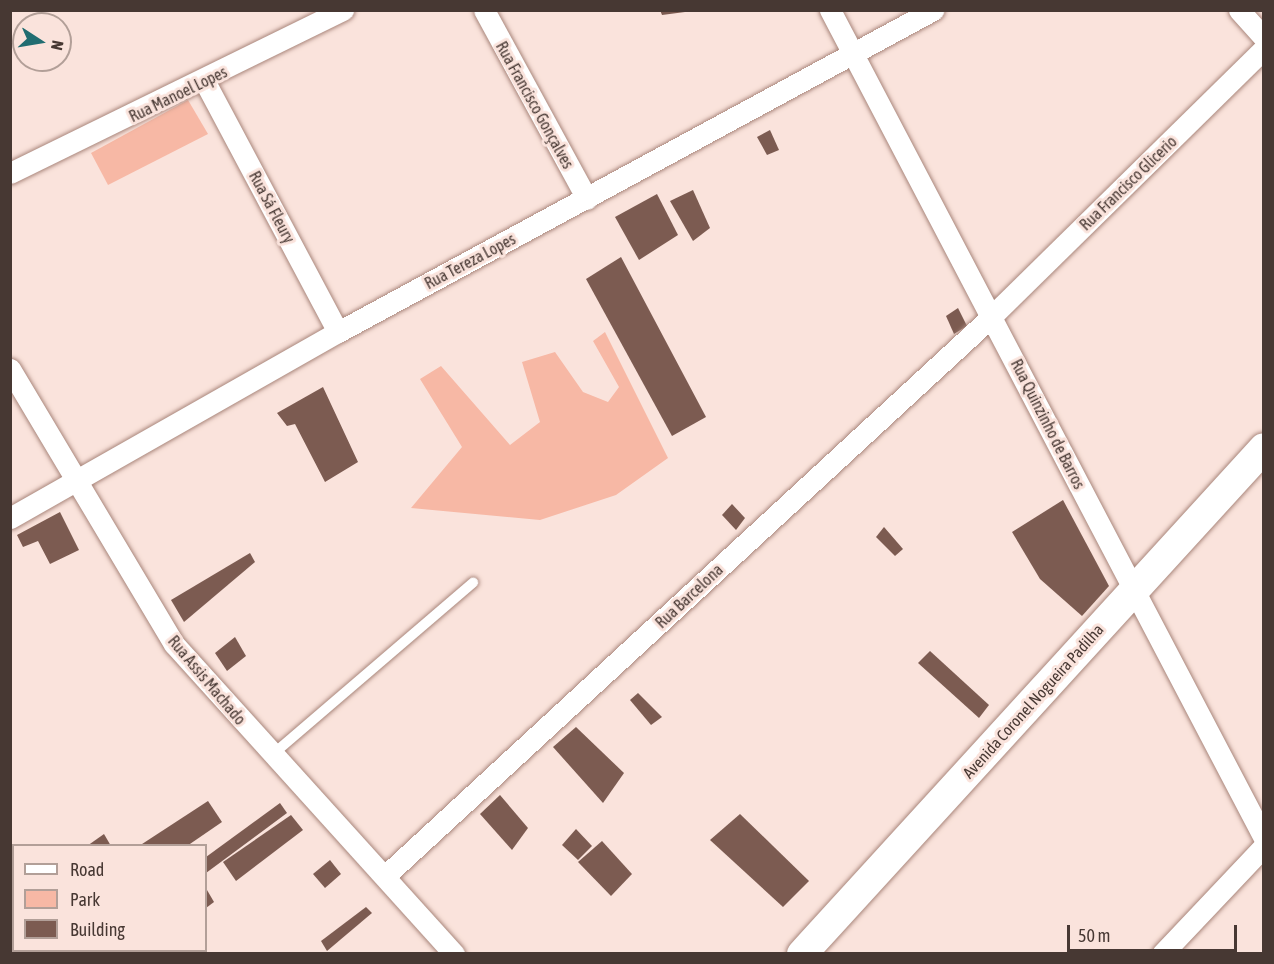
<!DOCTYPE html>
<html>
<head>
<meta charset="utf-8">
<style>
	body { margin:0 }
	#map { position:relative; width:1274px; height:964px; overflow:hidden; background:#fae3dc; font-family:"Asap Condensed",sans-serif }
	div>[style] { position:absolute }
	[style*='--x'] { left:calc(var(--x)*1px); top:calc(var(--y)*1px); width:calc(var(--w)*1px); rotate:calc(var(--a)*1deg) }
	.green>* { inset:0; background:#f7b8a5 }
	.building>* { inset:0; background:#7c5b51 }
	.roads { filter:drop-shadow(0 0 2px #a9867b) drop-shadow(0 0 2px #a9867b) }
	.lane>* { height:10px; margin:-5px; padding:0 5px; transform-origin:5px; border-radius:5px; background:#fff }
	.street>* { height:21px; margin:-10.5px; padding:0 10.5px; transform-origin:10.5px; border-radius:10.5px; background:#fff }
	.secondary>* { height:30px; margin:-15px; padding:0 15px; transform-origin:15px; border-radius:15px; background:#fff }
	span { translate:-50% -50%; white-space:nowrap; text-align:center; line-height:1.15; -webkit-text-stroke:6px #fae3dc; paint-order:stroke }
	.street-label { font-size:16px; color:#473833 }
	.frame { position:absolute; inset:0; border:12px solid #473833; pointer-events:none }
	.legend { position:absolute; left:12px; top:844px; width:195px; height:108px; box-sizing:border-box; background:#fae3dc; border:2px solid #b29f98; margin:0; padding:8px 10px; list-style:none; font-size:18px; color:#473833 }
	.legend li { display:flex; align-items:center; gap:12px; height:30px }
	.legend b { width:30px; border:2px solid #b29f98 }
	.north { position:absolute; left:12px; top:12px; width:60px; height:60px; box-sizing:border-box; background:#fae3dc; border:2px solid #b29f98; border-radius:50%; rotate:102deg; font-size:16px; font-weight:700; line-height:24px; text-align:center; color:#473833 }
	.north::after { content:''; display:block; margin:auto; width:21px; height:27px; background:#216d71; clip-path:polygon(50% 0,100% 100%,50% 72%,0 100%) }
	.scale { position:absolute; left:1067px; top:925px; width:170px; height:27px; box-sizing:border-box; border:3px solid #473833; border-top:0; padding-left:8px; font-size:18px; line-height:21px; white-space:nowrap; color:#473833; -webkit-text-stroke:4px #fae3dc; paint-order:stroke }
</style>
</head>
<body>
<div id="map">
	<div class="green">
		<div style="clip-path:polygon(188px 100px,208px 134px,108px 185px,91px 153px)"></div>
		<div style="clip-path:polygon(605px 332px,668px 458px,616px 495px,540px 520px,411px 508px,462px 447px,420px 379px,441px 366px,510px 445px,540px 422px,522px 362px,555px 352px,583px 392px,608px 402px,619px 387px,593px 341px)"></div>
	</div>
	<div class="building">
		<div style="clip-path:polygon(660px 10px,685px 10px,685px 12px,662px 15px)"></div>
		<div style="clip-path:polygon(770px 130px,779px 150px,767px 155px,757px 137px)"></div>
		<div style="clip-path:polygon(693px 190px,710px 228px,693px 241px,670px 201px)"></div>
		<div style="clip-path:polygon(657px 194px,678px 235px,639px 260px,615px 217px)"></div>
		<div style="clip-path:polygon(621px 257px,706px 417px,672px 436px,586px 279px)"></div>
		<div style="clip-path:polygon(958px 308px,967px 326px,954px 334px,946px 316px)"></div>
		<div style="clip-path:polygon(323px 387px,358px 462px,325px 482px,295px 424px,287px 426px,277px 413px)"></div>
		<div style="clip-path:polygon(1063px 500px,1109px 586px,1082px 616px,1040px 579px,1012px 532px)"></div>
		<div style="clip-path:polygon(732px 504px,745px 518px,736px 530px,722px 515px)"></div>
		<div style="clip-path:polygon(60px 512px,79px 550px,50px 564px,38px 541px,23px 547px,17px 535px)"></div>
		<div style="clip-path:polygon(884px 527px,903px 549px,895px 556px,876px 537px)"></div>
		<div style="clip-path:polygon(250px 553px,255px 562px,184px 622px,171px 600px)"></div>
		<div style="clip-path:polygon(235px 637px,246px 656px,227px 671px,215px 653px)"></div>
		<div style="clip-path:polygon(930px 651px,989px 705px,979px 718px,918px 663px)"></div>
		<div style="clip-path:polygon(638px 693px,662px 717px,651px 725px,630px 700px)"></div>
		<div style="clip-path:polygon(576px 727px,624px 773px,603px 803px,553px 747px)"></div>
		<div style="clip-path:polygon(500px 795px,528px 828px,512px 850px,480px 814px)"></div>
		<div style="clip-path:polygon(208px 801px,222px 822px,187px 846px,139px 846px)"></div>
		<div style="clip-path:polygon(280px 803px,287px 813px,206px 873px,206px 857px)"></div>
		<div style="clip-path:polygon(740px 814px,809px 881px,783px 907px,710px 840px)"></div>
		<div style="clip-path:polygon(291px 815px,303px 830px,236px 881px,223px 862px)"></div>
		<div style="clip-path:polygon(576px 829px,592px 846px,578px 860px,562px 845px)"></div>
		<div style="clip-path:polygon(104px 834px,111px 846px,87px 846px)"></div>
		<div style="clip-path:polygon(602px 841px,632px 874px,611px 896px,578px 862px)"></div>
		<div style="clip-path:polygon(330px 860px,341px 874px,325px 888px,313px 874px)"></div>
		<div style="clip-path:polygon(207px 890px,214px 902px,206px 908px,206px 891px)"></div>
		<div style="clip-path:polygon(366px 907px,372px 913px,327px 951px,321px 941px)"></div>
		<div style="clip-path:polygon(14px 942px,14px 950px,24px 954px,10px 954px)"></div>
		<div style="clip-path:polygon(68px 950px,105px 950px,99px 954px)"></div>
		<div style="clip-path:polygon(122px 950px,148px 950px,150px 954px,124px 954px)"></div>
	</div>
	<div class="roads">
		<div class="lane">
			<div style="--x:272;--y:755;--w:265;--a:-40.6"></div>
		</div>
		<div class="street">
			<div style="--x:484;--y:10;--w:215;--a:61.4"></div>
			<div style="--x:830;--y:10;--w:935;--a:62.34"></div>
			<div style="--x:1239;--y:10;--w:38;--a:48"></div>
			<div style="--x:205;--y:82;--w:283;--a:62"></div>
			<div style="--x:10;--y:173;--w:371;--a:-26.1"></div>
			<div style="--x:10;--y:369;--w:320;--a:59.2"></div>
			<div style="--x:174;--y:644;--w:418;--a:47.9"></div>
			<div style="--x:10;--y:518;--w:377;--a:-29.6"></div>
			<div style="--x:338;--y:332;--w:677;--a:-28.42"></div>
			<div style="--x:385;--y:876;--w:826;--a:-42.69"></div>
			<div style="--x:992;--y:316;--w:381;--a:-44.5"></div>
			<div style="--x:10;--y:907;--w:6;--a:51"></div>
			<div style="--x:37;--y:950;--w:4;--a:63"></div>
			<div style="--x:1162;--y:954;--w:149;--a:-46.6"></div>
		</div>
		<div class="secondary">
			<div style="--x:802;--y:954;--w:685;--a:-47.6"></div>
		</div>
	</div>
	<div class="street-label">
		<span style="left:178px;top:94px;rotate:-26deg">Rua Manoel Lopes</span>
		<span style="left:535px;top:105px;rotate:61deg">Rua Francisco Gonçalves</span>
		<span style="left:1128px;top:183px;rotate:-44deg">Rua Francisco Glicerio</span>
		<span style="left:272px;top:207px;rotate:62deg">Rua Sá Fleury</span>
		<span style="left:470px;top:261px;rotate:-28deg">Rua Tereza Lopes</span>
		<span style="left:1048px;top:424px;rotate:63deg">Rua Quinzinho de Barros</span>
		<span style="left:689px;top:596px;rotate:-43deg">Rua Barcelona</span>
		<span style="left:207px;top:680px;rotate:50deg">Rua Assis Machado</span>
		<span style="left:1033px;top:701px;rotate:-48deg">Avenida Coronel Nogueira Padilha</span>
	</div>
	<div class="frame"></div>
	<ul class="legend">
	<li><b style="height:8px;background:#fff"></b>Road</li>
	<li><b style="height:16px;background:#f7b8a5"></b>Park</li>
	<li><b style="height:16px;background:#7c5b51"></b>Building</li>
	</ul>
	<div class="north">N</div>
	<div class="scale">50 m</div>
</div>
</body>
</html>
